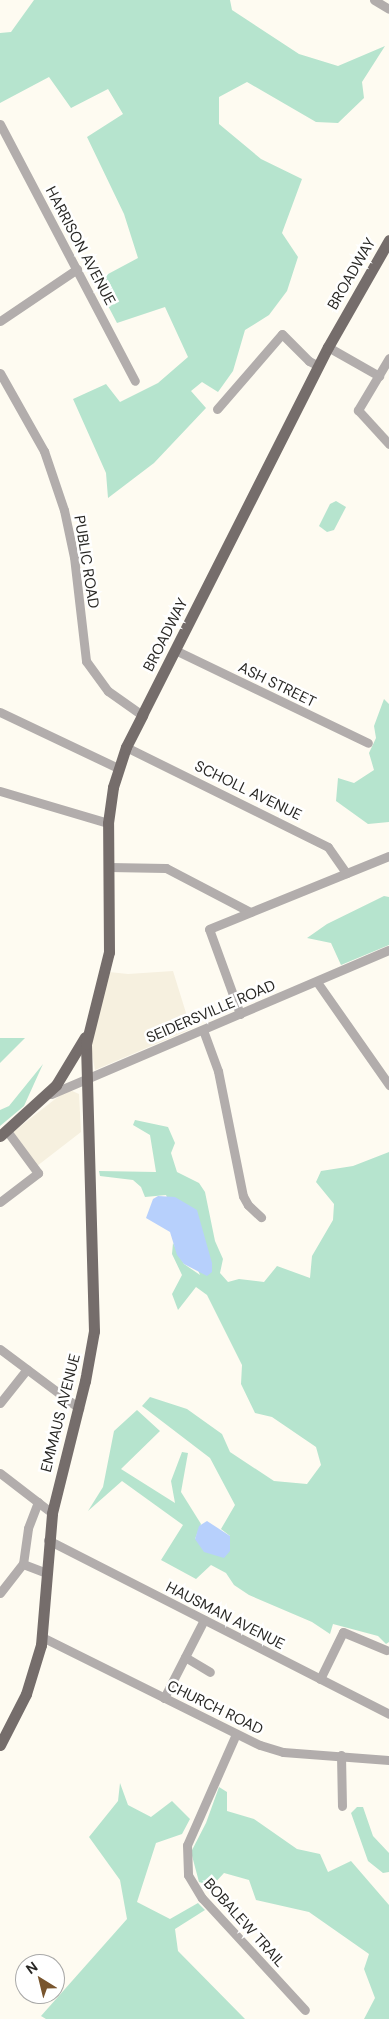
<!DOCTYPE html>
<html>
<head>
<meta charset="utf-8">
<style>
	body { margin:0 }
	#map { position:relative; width:389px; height:2019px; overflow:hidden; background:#fefbf1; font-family:"DM Sans",sans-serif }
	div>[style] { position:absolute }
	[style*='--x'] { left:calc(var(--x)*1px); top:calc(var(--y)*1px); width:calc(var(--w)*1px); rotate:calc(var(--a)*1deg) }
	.built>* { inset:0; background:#f6f0df }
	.green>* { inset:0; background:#b6e4ce }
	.water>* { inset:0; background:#b7d0fc }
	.minor>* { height:9px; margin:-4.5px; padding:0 4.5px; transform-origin:4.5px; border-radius:4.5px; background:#b2adac }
	.major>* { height:11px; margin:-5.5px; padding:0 5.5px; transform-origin:5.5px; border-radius:5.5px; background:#756d6b }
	span { translate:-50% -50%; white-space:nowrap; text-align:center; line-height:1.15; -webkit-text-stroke:5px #fff; paint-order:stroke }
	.street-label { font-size:15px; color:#292825 }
	.north { position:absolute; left:15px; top:1954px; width:50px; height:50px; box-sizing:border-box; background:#fff; border:1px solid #a9a9a8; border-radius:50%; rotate:324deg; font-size:14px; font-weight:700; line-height:20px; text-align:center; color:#292825 }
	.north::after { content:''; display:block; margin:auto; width:18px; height:22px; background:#78552e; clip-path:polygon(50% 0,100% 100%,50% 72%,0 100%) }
</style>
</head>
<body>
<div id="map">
	<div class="built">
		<div style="clip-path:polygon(173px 971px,191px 1029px,95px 1070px,90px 1042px,109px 972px,128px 974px)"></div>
		<div style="clip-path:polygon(68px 1089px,79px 1094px,81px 1132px,37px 1166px,13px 1132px)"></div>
	</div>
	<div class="green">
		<div style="clip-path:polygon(34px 0,230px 0,232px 10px,299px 54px,338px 66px,385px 46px,362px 82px,364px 98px,338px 123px,316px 122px,247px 82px,219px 97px,219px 124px,261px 159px,302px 179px,282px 233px,298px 257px,287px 291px,269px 315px,245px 330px,233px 371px,218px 392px,202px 382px,191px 391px,206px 408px,154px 463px,108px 498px,106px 473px,73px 399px,106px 384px,120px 402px,158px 383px,188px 357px,165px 307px,117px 323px,95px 281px,138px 258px,124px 214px,87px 137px,123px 114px,108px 89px,71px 108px,49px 77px,0 103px,0 33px,11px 32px)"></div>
		<div style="clip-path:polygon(336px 501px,346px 507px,334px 530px,327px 532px,319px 526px,330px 504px)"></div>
		<div style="clip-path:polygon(384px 699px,389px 704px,389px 822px,368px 824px,336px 801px,338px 778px,354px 783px,374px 770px,369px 753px,376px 738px,374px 726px)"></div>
		<div style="clip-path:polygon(384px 896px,389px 897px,389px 945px,341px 965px,331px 943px,307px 938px,327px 924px)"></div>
		<div style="clip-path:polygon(0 1038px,25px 1038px,0 1063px)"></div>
		<div style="clip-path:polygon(43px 1064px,24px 1106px,0 1126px,0 1110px,9px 1106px)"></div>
		<div style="clip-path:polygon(135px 1120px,168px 1127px,175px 1143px,171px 1153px,177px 1172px,199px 1183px,205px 1192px,215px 1241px,223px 1259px,220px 1273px,228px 1282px,239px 1279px,264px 1282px,277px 1266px,310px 1278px,312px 1256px,333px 1220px,334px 1204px,316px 1182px,321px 1171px,353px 1166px,389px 1152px,389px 1642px,386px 1644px,378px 1636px,333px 1624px,330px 1634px,312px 1622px,249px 1595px,234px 1585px,226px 1573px,211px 1565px,196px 1579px,161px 1560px,183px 1525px,122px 1481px,88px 1511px,103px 1487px,114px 1431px,137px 1410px,160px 1431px,121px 1469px,175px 1503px,171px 1481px,182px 1452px,188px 1453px,181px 1492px,201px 1524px,195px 1539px,230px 1536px,221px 1529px,235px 1505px,210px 1458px,142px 1406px,150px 1397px,187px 1409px,222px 1434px,230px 1452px,274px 1481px,307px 1484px,321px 1465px,316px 1447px,272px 1417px,255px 1413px,241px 1384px,242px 1365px,207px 1295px,196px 1287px,178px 1310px,172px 1294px,182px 1275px,172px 1254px,173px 1243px,184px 1264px,200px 1275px,166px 1195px,145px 1197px,141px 1187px,133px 1180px,100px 1176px,99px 1171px,156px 1172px,150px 1135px,133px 1125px)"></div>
		<div style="clip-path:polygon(120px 1783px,128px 1805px,151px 1817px,172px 1801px,190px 1819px,182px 1834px,156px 1843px,137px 1902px,170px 1919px,198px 1903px,205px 1910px,175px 1929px,178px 1951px,245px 2019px,46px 2019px,41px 2016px,127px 1919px,120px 1880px,89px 1837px,118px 1801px)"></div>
		<div style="clip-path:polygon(219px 1787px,227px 1792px,227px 1811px,254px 1819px,297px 1849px,320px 1854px,328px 1872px,351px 1861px,389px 1905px,389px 2019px,364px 2019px,375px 1998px,364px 1969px,369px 1954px,309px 1912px,256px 1900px,249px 1880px,224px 1873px,212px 1886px,199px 1882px,191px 1852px,206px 1823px)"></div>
		<div style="clip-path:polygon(357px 1807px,363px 1807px,373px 1836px,389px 1853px,389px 1872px,383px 1873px,368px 1861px,351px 1813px)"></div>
	</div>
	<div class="water">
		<div style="clip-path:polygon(158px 1196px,175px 1197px,197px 1210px,212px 1263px,212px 1272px,207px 1276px,184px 1264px,177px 1255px,170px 1232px,146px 1218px,153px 1199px)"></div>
		<div style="clip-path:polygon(207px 1521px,230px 1536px,230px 1551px,224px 1558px,204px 1552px,195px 1539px,199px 1526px)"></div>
	</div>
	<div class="minor">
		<div style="--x:374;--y:0;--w:17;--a:31"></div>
		<div style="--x:0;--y:124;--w:290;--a:62.3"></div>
		<div style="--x:0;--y:321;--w:93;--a:-34"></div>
		<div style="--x:328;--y:347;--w:59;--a:29.6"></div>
		<div style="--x:389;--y:358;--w:61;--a:120.8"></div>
		<div style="--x:358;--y:410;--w:46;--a:47.6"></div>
		<div style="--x:0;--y:373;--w:90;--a:60.6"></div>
		<div style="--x:44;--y:451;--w:62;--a:71.3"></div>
		<div style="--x:64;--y:510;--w:48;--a:78"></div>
		<div style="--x:74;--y:557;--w:105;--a:83.4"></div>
		<div style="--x:86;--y:661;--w:37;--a:54"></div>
		<div style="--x:108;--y:691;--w:42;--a:35.2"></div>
		<div style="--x:217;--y:409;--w:99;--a:-49.1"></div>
		<div style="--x:282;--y:334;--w:38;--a:45"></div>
		<div style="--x:309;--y:361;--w:11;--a:27"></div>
		<div style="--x:175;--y:650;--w:214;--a:25.7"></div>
		<div style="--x:0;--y:712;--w:131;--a:25.4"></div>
		<div style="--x:126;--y:747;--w:225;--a:26.3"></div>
		<div style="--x:328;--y:847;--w:32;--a:55"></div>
		<div style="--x:0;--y:791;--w:113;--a:16.5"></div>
		<div style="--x:109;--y:867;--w:57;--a:1"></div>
		<div style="--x:166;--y:868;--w:95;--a:27.6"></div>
		<div style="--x:317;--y:982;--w:126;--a:55"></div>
		<div style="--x:240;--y:1014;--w:90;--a:-110"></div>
		<div style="--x:209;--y:929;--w:194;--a:-22.1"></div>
		<div style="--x:203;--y:1030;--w:44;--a:69.9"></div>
		<div style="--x:218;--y:1071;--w:127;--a:78.7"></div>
		<div style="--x:243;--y:1196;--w:10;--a:61"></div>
		<div style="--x:248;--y:1205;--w:18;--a:43"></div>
		<div style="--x:51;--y:1094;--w:367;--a:-23.1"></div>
		<div style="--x:0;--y:1202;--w:48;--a:-37.3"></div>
		<div style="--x:38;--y:1173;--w:52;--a:-126.4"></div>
		<div style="--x:0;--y:1349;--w:99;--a:36.8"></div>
		<div style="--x:0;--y:1403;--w:43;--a:-51.5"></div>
		<div style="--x:0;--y:1473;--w:66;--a:37.6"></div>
		<div style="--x:48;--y:1540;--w:383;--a:27"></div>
		<div style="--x:23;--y:1564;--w:36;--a:-82"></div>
		<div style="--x:28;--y:1528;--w:28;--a:-69"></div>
		<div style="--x:0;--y:1593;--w:37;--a:-52"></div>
		<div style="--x:23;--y:1564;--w:26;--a:21"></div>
		<div style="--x:42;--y:1637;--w:243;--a:26.4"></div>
		<div style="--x:260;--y:1745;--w:24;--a:17"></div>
		<div style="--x:283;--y:1752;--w:106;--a:4.3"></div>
		<div style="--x:185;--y:1657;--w:29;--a:31"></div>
		<div style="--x:320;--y:1679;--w:52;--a:-63.9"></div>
		<div style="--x:343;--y:1632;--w:47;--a:22.7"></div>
		<div style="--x:164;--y:1698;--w:88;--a:-62.9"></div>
		<div style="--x:236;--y:1734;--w:121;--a:113.8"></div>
		<div style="--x:187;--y:1845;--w:30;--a:88"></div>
		<div style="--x:188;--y:1875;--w:27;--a:59"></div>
		<div style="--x:202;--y:1898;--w:152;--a:47.4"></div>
		<div style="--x:341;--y:1755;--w:51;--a:88.9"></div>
	</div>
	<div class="major">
		<div style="--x:0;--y:1136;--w:76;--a:-42.3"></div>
		<div style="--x:56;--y:1085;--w:56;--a:-58.9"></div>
		<div style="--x:0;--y:1745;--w:57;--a:-63"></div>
		<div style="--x:26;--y:1694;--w:51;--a:-73"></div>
		<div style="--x:41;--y:1645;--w:132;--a:-85.2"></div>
		<div style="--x:52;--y:1513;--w:136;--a:-76"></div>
		<div style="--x:85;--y:1381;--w:51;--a:-79.8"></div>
		<div style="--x:94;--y:1331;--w:287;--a:-91.6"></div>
		<div style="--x:86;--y:1044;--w:95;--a:-76"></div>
		<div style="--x:109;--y:952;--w:129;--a:-90.4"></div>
		<div style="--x:108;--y:823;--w:36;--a:-82"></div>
		<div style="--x:113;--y:787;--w:42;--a:-72"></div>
		<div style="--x:126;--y:747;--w:36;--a:-63"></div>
		<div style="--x:142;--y:715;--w:412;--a:-63.2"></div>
		<div style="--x:328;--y:347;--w:123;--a:-60.3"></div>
	</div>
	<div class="street-label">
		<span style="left:80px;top:246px;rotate:62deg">HARRISON AVENUE</span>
		<span style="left:352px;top:274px;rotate:-60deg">BROADWAY</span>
		<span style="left:86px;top:562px;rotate:81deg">PUBLIC ROAD</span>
		<span style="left:166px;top:635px;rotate:-63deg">BROADWAY</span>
		<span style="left:277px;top:685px;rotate:26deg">ASH STREET</span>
		<span style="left:248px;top:791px;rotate:26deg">SCHOLL AVENUE</span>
		<span style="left:211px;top:1012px;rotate:-23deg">SEIDERSVILLE ROAD</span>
		<span style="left:61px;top:1413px;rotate:-76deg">EMMAUS AVENUE</span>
		<span style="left:225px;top:1616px;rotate:27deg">HAUSMAN AVENUE</span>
		<span style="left:215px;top:1708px;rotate:26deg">CHURCH ROAD</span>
		<span style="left:244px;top:1923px;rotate:48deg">BOBALEW TRAIL</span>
	</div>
	<div class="north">N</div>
</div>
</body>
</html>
